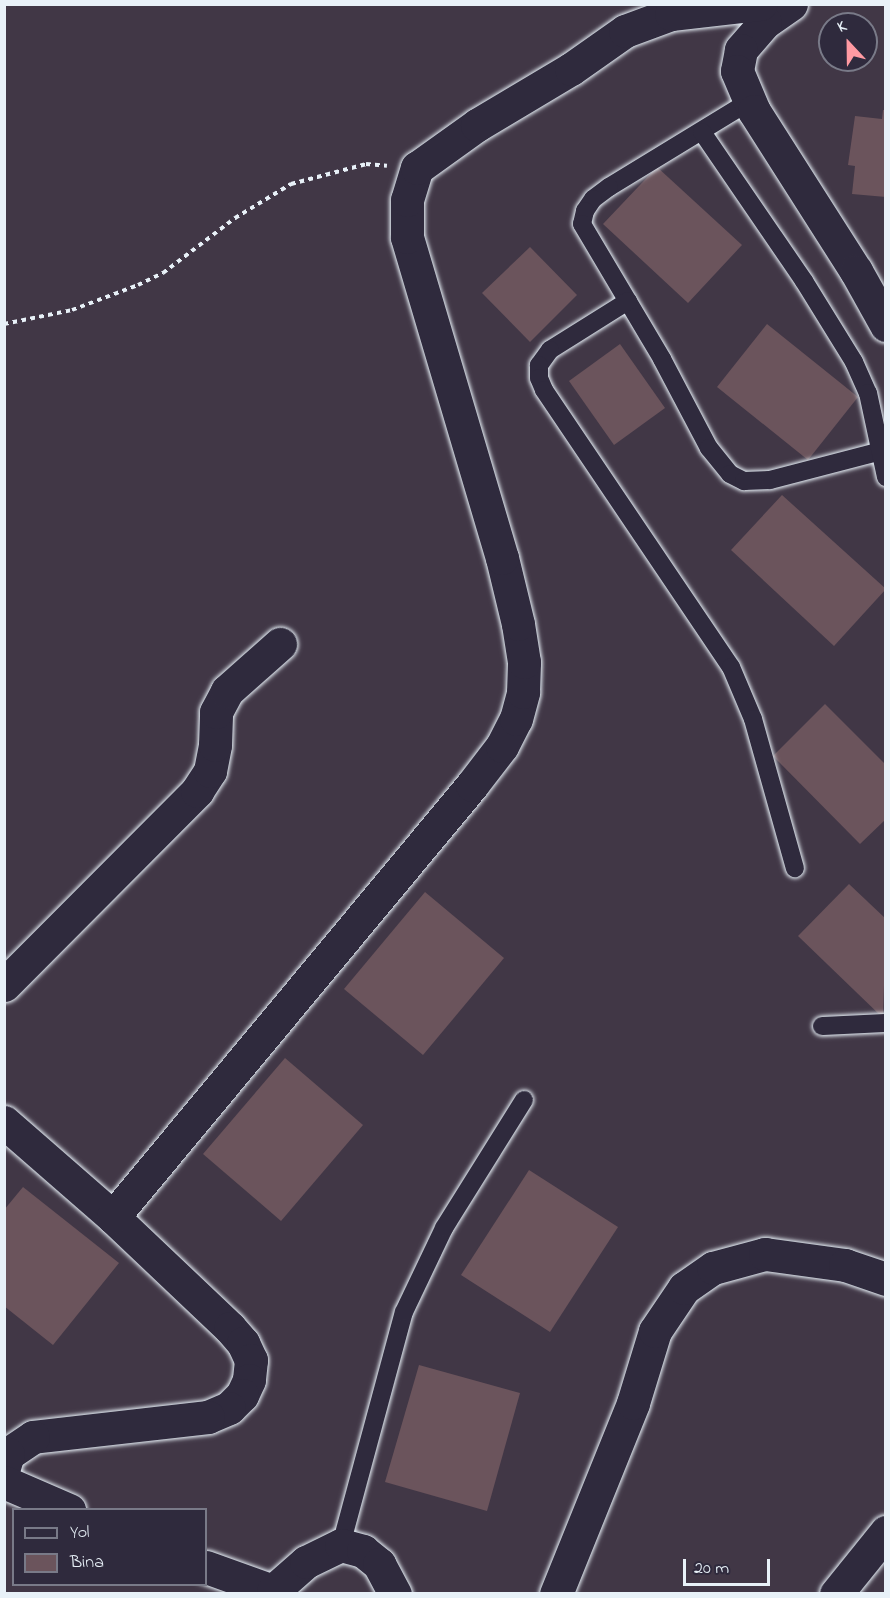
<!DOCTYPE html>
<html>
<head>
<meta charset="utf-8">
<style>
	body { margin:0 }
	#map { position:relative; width:890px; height:1598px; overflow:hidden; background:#413746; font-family:"Indie Flower",sans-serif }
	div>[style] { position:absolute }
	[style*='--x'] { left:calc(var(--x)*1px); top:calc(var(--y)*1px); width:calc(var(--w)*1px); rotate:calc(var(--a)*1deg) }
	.building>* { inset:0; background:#6b545c }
	.path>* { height:4px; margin-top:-2px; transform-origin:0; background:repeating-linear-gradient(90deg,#e8f1f8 0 4.5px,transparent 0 9px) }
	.roads { filter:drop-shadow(0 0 2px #e8f1f8) drop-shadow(0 0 2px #e8f1f8) }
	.lane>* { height:18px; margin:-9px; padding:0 9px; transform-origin:9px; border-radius:9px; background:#2f2a3d }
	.street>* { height:33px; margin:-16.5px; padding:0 16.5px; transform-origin:16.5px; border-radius:16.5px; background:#2f2a3d }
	span { translate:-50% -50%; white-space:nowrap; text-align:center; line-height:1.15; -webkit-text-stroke:6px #2f2a3d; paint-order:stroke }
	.frame { position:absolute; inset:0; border:6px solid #e8f1f8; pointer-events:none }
	.legend { position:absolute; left:12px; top:1508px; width:195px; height:78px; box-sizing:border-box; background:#2f2a3d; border:2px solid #797a88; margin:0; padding:8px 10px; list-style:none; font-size:18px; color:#e8f1f8 }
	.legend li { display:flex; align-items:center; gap:12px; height:30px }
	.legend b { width:30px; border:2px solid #797a88 }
	.north { position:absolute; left:818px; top:12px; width:60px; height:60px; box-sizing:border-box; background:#2f2a3d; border:2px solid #797a88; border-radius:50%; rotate:338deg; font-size:16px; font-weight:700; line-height:24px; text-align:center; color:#e8f1f8 }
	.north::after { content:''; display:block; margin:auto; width:21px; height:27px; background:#ff9aa2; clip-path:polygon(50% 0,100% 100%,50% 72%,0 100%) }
	.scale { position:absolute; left:683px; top:1559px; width:87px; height:27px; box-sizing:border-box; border:3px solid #e8f1f8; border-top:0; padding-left:8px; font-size:18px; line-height:21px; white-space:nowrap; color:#e8f1f8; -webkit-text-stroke:4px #2f2a3d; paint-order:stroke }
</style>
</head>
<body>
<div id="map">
	<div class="building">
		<div style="clip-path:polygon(883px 110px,886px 110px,886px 197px,852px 194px,855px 166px,848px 165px,855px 116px,882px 119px)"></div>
		<div style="clip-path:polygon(657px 167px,742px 245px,688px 303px,603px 224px)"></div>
		<div style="clip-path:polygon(530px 247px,577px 295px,530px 342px,482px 293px)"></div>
		<div style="clip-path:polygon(767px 324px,858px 397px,808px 460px,717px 387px)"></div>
		<div style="clip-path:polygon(620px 344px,665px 408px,614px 445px,569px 381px)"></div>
		<div style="clip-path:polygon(782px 495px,886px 589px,834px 646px,731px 550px)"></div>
		<div style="clip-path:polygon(825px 704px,886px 765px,886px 819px,860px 844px,773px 756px)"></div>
		<div style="clip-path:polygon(849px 884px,886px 919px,883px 1018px,798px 936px)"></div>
		<div style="clip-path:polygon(425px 892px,504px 958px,423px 1055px,344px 989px)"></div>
		<div style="clip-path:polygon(285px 1058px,363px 1125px,281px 1221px,203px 1154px)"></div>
		<div style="clip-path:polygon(529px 1170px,618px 1227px,550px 1332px,461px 1275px)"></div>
		<div style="clip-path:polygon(23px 1187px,119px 1263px,53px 1345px,4px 1306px,4px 1210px)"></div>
		<div style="clip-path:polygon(419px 1365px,520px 1393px,487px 1511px,385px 1482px)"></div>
	</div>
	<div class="path">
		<div style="--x:4;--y:324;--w:69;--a:-11.6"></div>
		<div style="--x:72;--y:310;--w:71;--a:-20.7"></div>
		<div style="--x:138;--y:285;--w:28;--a:-26"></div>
		<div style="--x:163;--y:273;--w:91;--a:-37.4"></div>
		<div style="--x:235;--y:218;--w:66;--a:-31.3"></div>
		<div style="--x:291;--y:184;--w:78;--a:-14.9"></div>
		<div style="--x:366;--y:164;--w:21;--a:5"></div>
	</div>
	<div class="roads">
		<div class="lane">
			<div style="--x:750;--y:101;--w:165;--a:148.6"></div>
			<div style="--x:609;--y:187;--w:20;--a:143"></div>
			<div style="--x:593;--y:199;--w:14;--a:124"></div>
			<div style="--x:585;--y:211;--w:13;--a:103"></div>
			<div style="--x:582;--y:224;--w:157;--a:59.3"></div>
			<div style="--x:662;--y:359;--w:101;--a:62.2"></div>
			<div style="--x:709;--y:448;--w:33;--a:51"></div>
			<div style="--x:730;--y:474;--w:16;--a:27"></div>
			<div style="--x:744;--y:481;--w:26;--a:-2"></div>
			<div style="--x:770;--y:480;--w:115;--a:-14.6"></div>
			<div style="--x:702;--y:132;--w:181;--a:55.6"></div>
			<div style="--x:804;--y:281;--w:95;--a:58.3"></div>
			<div style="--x:854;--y:362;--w:34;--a:66"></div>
			<div style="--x:868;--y:393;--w:86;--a:77.9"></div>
			<div style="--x:628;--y:301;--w:92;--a:147.9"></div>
			<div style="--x:550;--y:350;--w:19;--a:126"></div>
			<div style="--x:539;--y:365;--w:13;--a:90"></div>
			<div style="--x:539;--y:378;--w:13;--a:67"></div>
			<div style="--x:544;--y:390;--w:334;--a:56"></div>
			<div style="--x:731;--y:667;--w:56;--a:67.1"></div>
			<div style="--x:753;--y:719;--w:155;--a:74.3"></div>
			<div style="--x:822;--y:1026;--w:64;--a:-2.7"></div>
			<div style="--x:341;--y:1545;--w:241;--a:-74.9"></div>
			<div style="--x:404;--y:1312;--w:93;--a:-64.5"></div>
			<div style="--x:444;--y:1228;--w:151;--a:-58"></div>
		</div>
		<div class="street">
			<div style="--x:791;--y:4;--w:32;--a:145"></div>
			<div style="--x:765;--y:22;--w:37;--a:131"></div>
			<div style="--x:741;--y:50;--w:21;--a:101"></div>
			<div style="--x:737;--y:71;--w:43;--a:67"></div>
			<div style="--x:754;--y:111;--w:190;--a:57.5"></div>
			<div style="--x:856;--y:271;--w:62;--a:60.9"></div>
			<div style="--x:4;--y:985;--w:274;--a:-45.1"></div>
			<div style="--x:197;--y:791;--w:24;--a:-57"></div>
			<div style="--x:210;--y:771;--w:26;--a:-79"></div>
			<div style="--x:215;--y:745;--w:33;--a:-88"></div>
			<div style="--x:216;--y:712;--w:24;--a:-62"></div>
			<div style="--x:227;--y:691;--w:71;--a:-41.6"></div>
			<div style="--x:4;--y:1122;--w:145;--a:41.1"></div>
			<div style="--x:113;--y:1217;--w:161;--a:43.5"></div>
			<div style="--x:230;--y:1328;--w:20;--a:49"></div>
			<div style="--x:243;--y:1343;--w:19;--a:65"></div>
			<div style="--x:251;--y:1360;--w:20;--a:96"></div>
			<div style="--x:249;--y:1380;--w:17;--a:115"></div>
			<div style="--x:242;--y:1395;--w:18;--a:135"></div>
			<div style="--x:229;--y:1408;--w:23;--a:157"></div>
			<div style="--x:208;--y:1417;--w:176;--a:173.5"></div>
			<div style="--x:33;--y:1437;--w:30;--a:146"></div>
			<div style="--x:8;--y:1454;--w:14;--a:107"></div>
			<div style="--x:113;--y:1217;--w:562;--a:-50.27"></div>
			<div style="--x:472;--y:785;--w:49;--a:-52.4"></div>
			<div style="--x:502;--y:746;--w:30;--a:-63"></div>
			<div style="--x:516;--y:719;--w:28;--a:-75"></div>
			<div style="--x:523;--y:692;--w:30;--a:-88"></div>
			<div style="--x:524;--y:662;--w:38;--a:-99"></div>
			<div style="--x:518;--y:624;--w:68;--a:-103.6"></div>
			<div style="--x:502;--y:558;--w:335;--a:-106.5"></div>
			<div style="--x:407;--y:237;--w:37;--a:-90"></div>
			<div style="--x:407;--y:200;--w:34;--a:-73"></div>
			<div style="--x:417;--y:168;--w:74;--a:-35.6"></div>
			<div style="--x:477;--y:125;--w:109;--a:-30.8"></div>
			<div style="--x:571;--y:69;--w:66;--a:-35.1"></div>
			<div style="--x:625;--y:31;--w:49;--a:-20.3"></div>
			<div style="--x:671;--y:14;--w:90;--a:-6.4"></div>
			<div style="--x:4;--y:1482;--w:71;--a:23.3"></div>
			<div style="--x:206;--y:1567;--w:71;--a:19.7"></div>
			<div style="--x:273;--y:1591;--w:44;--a:-41.3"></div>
			<div style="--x:306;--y:1562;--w:39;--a:-26"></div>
			<div style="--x:341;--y:1545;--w:23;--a:15"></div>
			<div style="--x:363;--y:1551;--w:21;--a:39"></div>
			<div style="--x:379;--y:1564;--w:34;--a:62"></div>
			<div style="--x:556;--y:1594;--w:206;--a:-68"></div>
			<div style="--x:633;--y:1403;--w:75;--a:-73"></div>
			<div style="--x:655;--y:1331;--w:52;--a:-56"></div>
			<div style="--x:684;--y:1288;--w:35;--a:-35"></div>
			<div style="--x:713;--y:1268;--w:54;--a:-15.1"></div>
			<div style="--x:765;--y:1254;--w:81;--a:7.8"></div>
			<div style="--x:845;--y:1265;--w:43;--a:18.9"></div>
			<div style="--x:836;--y:1594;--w:80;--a:-51.1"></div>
		</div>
	</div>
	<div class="frame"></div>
	<ul class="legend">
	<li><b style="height:8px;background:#2f2a3d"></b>Yol</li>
	<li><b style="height:16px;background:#6b545c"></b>Bina</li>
	</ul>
	<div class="north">K</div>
	<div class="scale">20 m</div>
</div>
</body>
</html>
